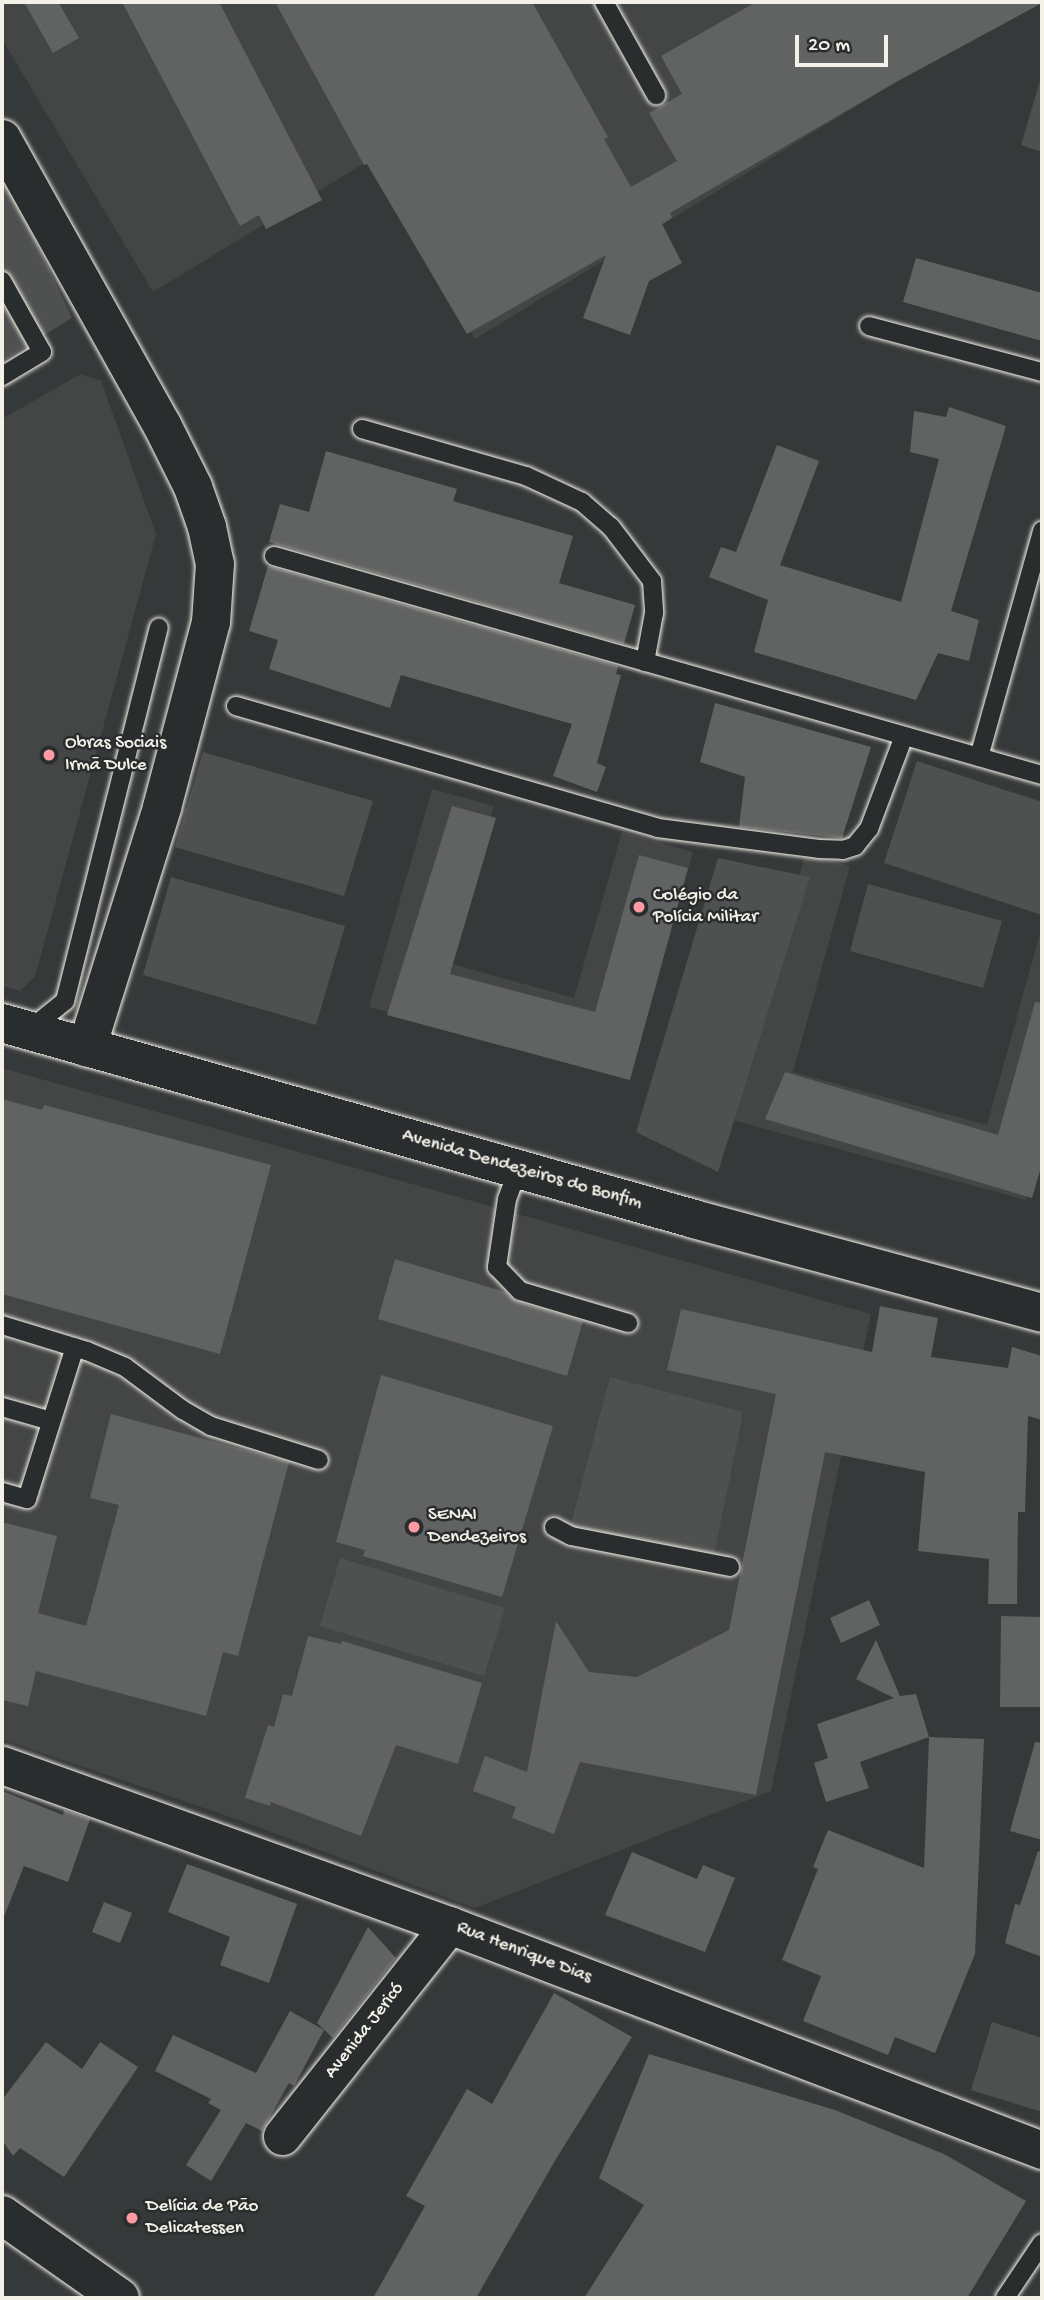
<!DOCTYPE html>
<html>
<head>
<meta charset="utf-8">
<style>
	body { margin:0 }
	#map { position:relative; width:1044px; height:2300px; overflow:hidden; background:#363939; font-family:"Gochi Hand",sans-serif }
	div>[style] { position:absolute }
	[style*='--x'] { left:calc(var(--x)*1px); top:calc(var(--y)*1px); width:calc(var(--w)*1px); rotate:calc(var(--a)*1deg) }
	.built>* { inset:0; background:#434645 }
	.green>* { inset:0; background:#4e514f }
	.building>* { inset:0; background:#616362 }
	.roads { filter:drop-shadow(0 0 2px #f4f1e8) drop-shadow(0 0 2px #f4f1e8) }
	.lane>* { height:18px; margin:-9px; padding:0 9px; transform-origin:9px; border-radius:9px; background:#2a2d2e }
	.street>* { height:37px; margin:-18.5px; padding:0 18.5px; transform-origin:18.5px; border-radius:18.5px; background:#2a2d2e }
	.secondary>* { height:38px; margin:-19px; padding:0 19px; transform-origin:19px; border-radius:19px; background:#2a2d2e }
	.dots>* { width:19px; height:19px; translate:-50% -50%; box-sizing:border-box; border:4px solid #2a2d2e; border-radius:50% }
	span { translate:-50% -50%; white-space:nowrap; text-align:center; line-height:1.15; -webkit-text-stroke:5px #2a2d2e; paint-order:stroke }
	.poi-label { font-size:19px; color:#f4f1e8 }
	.left { translate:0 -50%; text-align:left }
	.street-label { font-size:19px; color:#f4f1e8 }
	.frame { position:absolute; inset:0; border:4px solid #f4f1e8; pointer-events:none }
	.scale { position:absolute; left:795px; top:35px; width:93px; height:32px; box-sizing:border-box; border:4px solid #f4f1e8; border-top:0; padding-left:9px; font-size:21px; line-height:24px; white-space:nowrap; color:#f4f1e8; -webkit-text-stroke:5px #2a2d2e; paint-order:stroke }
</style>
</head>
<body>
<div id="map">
	<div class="built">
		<div style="clip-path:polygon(5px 2px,1027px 2px,475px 339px,368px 161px,153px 292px,2px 39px,2px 3px)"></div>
		<div style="clip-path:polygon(81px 374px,101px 381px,156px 534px,35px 977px,20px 991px,2px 986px,2px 419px)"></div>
		<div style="clip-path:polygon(432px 789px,494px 806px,449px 963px,574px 998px,622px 832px,693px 852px,628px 1080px,369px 1007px)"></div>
		<div style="clip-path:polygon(805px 854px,850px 866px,793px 1072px,987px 1125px,1042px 926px,1042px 1142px,1026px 1200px,732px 1120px)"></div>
		<div style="clip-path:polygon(2px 1068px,871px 1314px,771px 1791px,475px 1908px,239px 1820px,2px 1739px)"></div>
	</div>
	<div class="green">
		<div style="clip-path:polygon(1042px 74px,1042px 152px,1021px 145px)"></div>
		<div style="clip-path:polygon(2px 170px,72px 318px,2px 361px)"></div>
		<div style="clip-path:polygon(203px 752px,373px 801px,344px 896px,175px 847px)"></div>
		<div style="clip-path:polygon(917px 761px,1042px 802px,1042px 915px,884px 863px)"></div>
		<div style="clip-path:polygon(718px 858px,810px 877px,718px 1172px,636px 1132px)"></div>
		<div style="clip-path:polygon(171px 877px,345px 926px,316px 1025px,143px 975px)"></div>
		<div style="clip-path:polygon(868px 884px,1002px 921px,983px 988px,850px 951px)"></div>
		<div style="clip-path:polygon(610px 1377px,743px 1412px,714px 1556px,570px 1527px)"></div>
		<div style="clip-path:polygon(340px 1558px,505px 1608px,484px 1676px,320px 1626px)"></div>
		<div style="clip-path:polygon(992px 2022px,1042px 2038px,1042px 2112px,971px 2090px)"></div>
	</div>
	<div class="building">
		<div style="clip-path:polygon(24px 2px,58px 2px,79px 38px,53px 53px)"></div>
		<div style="clip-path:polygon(122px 2px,219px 2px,322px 200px,266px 229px,259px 215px,240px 226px)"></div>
		<div style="clip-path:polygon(275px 2px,532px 2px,608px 137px,604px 139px,631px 187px,677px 161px,649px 113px,682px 94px,661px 56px,756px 2px,1042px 3px,898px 81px,670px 213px,672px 218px,662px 224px,682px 263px,649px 281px,630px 335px,583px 318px,606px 255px,467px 334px,367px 164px,364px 165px)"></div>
		<div style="clip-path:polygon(916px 258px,1042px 293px,1042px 341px,903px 302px)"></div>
		<div style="clip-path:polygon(949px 407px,1006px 426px,951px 611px,979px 620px,969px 661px,938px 653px,916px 700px,754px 652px,768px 600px,709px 577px,721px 547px,736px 552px,777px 445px,819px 461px,780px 565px,901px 602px,939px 459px,910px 452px,914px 411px,946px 417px)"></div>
		<div style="clip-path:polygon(326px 451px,457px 489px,453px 501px,573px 536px,559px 583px,635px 605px,624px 644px,269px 542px,280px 504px,309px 512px)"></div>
		<div style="clip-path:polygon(268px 566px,618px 666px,616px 674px,621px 675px,597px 763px,606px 767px,597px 792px,553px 776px,572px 724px,401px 675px,390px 708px,269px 669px,278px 640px,249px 631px)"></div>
		<div style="clip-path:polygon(715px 703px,871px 747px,842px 838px,739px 827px,745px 777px,700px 762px)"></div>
		<div style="clip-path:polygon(452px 806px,496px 818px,450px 974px,595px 1012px,639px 855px,688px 868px,630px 1080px,387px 1015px)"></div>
		<div style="clip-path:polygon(1035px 1002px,1042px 1003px,1042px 1164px,1032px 1198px,765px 1119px,785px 1072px,998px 1135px)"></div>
		<div style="clip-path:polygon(2px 1099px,42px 1110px,44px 1105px,271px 1165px,220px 1354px,2px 1294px)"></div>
		<div style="clip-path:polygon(395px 1259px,505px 1292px,517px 1302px,583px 1321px,567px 1376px,378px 1319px)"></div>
		<div style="clip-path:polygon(880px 1306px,938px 1318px,931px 1357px,1008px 1368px,1012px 1347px,1042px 1356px,1042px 1420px,1028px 1416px,1025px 1512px,1018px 1512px,1017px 1604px,988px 1604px,989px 1559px,918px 1551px,925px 1472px,825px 1452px,756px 1795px,580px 1762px,554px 1834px,512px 1818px,516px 1807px,473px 1791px,485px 1756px,527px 1772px,556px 1621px,589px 1672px,637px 1677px,729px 1630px,776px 1394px,667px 1370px,681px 1309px,872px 1352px)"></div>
		<div style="clip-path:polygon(381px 1375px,553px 1426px,502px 1597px,363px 1556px,365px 1550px,336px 1542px)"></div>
		<div style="clip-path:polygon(111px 1414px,289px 1462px,238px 1656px,223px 1652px,206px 1716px,36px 1671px,28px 1706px,2px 1700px,2px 1522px,57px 1536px,38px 1613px,86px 1626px,119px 1505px,90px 1498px)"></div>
		<div style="clip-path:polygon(869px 1600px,880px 1625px,841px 1643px,830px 1618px)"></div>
		<div style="clip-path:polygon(1001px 1616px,1042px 1617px,1042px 1707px,1000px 1707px)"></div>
		<div style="clip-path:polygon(308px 1636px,341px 1644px,342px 1641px,482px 1683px,458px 1764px,396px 1745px,361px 1836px,271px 1802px,270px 1806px,245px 1798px,268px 1725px,274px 1727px,283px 1694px,292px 1696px)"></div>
		<div style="clip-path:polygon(876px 1640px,900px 1696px,916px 1694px,929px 1737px,860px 1762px,869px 1788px,826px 1802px,814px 1763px,828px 1758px,817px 1724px,894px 1698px,856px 1679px)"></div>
		<div style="clip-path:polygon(929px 1737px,984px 1739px,975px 1954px,935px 2053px,895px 2037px,888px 2055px,803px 2021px,821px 1976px,782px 1960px,818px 1869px,813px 1867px,828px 1830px,924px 1868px)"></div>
		<div style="clip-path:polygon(1035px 1742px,1042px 1743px,1042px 1840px,1010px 1831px)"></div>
		<div style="clip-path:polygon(2px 1791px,63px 1815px,64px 1810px,90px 1819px,68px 1882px,24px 1866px,3px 1919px)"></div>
		<div style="clip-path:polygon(1038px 1851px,1042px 1852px,1042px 1957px,1005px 1943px,1015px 1904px,1020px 1905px)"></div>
		<div style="clip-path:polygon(632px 1852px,697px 1879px,703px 1865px,735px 1878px,705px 1952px,605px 1915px)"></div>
		<div style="clip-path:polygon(187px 1864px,297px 1904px,269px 1983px,220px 1965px,230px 1937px,168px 1912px)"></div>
		<div style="clip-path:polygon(104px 1902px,132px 1913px,120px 1943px,92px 1932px)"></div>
		<div style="clip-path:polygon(368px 1927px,396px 1958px,333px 2038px,317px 2023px)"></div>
		<div style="clip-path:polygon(554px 1993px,632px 2037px,556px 2159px,476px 2298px,373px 2298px,425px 2206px,406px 2196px,467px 2089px,492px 2104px)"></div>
		<div style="clip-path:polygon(290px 2011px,324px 2030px,294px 2086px,289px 2083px,262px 2131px,246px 2123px,211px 2181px,186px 2165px,221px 2110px,208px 2103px,211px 2099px,155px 2071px,173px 2035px,256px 2073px)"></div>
		<div style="clip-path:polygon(46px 2042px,82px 2069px,100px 2042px,138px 2067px,64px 2177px,20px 2148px,13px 2156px,2px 2140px,2px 2100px)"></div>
		<div style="clip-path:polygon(649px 2054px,835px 2110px,944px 2154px,1026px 2201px,967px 2298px,584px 2298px,644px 2205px,599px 2178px)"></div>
	</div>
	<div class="roads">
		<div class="lane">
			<div style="--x:604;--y:2;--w:107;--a:60.8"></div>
			<div style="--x:2;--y:281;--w:81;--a:60.6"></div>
			<div style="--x:42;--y:352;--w:47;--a:149"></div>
			<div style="--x:869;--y:326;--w:179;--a:14.9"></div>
			<div style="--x:362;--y:429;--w:171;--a:16"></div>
			<div style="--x:526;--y:476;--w:62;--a:24.9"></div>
			<div style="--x:582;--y:502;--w:38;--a:41"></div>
			<div style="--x:611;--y:527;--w:68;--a:52.8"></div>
			<div style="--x:652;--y:581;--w:32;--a:86"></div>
			<div style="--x:654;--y:613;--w:50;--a:100.4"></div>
			<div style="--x:274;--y:556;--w:799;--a:15.92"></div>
			<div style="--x:236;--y:706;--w:439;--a:16.1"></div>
			<div style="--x:658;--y:828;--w:162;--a:7.4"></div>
			<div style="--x:819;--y:849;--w:24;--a:2"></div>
			<div style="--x:843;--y:850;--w:13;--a:-18"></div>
			<div style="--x:855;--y:846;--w:22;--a:-51"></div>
			<div style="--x:869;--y:829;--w:99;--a:-69.4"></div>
			<div style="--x:979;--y:757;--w:235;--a:-74.4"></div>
			<div style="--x:29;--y:1030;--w:46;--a:-38.9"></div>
			<div style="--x:65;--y:1001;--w:385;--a:-75.9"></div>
			<div style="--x:518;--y:1169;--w:32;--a:110"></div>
			<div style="--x:507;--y:1199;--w:69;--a:98.4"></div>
			<div style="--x:497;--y:1267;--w:33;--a:46"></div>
			<div style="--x:520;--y:1291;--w:113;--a:16.5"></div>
			<div style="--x:2;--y:1325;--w:89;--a:17"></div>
			<div style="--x:87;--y:1351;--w:41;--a:22.8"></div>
			<div style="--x:125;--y:1367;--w:72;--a:36.6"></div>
			<div style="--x:183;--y:1410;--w:32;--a:30"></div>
			<div style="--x:211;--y:1426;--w:113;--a:17.5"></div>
			<div style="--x:2;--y:1407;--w:51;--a:15.9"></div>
			<div style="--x:2;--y:1492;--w:26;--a:16"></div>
			<div style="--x:27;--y:1499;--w:159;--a:-72.5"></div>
			<div style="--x:554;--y:1527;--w:19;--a:28"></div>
			<div style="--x:571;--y:1536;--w:162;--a:11"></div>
			<div style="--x:1005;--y:2298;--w:66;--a:-56.1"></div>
		</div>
		<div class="street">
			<div style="--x:2;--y:1765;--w:475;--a:19.7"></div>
			<div style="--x:449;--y:1925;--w:634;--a:20.78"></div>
			<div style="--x:282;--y:2136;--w:269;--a:-51.6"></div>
		</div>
		<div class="secondary">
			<div style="--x:2;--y:139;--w:328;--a:60.8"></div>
			<div style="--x:162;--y:425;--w:69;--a:63.4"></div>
			<div style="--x:193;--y:487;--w:42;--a:70.7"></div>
			<div style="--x:207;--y:527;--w:38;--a:78"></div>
			<div style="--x:215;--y:564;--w:58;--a:93.9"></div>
			<div style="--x:211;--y:622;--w:192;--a:104.8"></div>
			<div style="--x:162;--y:808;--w:251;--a:107.4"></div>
			<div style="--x:2;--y:1023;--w:719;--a:15.81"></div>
			<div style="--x:694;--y:1219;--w:360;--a:15.1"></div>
			<div style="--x:2;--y:2215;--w:144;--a:35.1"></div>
		</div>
	</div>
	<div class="dots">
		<div style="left:49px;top:755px;background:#ff9aa2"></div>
		<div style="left:639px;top:907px;background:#ff9aa2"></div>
		<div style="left:414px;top:1527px;background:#ff9aa2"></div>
		<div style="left:132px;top:2218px;background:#ff9aa2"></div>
	</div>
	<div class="poi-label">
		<span class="left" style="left:65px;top:755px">Obras Sociais<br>Irmã Dulce</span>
		<span class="left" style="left:653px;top:907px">Colégio da<br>Polícia Militar</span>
		<span class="left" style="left:428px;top:1527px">SENAI<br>Dendezeiros</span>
		<span class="left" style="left:146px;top:2218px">Delícia de Pão<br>Delicatessen</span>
	</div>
	<div class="street-label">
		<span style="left:522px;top:1170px;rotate:16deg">Avenida Dendezeiros do Bonfim</span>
		<span style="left:524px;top:1953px;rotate:21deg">Rua Henrique Dias</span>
		<span style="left:365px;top:2031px;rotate:-52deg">Avenida Jericó</span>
	</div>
	<div class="frame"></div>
	<div class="scale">20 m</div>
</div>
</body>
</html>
